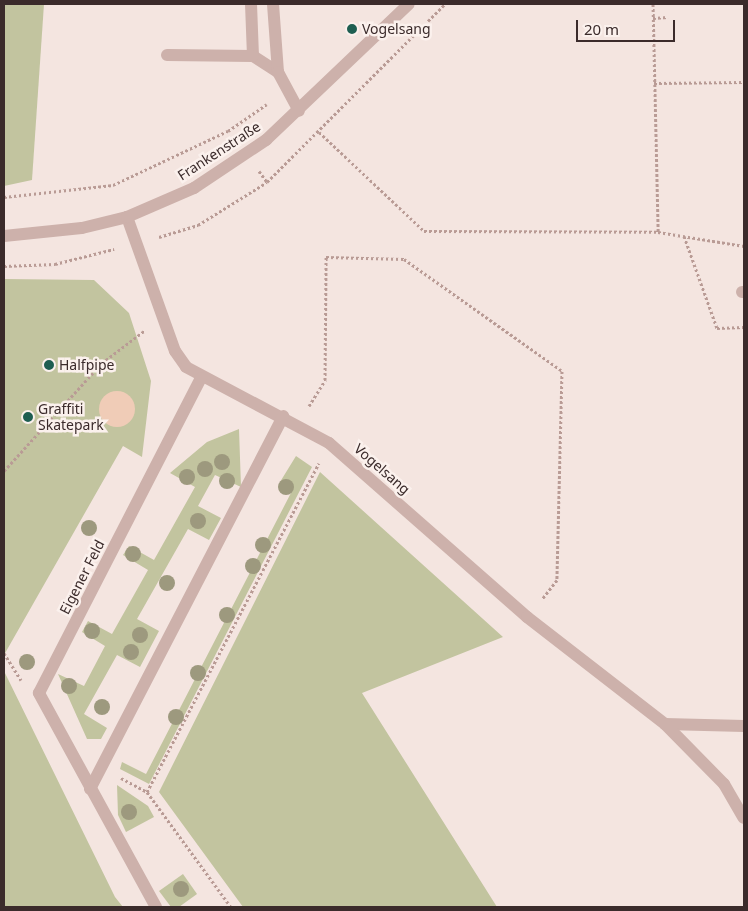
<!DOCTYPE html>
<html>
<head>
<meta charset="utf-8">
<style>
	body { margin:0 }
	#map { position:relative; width:748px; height:911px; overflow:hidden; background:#f4e5e0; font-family:"Noto Sans",sans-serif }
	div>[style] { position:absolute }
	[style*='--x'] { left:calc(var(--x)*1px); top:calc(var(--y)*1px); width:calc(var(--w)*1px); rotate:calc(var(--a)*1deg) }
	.green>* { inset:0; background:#c2c49f }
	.sand>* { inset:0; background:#f0ccb7 }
	.round { border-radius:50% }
	.path>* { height:3px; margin-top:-1.5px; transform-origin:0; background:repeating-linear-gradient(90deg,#b99b95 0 2.5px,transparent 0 5px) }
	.minor>* { height:12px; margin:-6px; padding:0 6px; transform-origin:6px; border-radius:6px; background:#cdb1ab }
	.trees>* { width:16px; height:16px; margin:-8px; border-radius:50%; background:#9d997e }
	.dots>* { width:14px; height:14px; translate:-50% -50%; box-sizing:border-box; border:2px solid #fbf1ed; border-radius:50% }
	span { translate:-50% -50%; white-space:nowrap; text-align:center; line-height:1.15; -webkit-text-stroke:5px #fbf1ed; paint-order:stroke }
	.poi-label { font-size:14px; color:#3b2b2b }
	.left { translate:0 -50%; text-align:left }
	.street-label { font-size:14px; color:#3b2b2b }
	.frame { position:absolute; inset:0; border:5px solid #3b2b2b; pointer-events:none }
	.scale { position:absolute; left:576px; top:20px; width:99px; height:22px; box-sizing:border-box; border:2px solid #3b2b2b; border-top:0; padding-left:6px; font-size:15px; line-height:18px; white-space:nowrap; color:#3b2b2b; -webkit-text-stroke:4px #fbf1ed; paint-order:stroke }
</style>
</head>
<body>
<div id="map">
	<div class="green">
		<div style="clip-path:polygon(4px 4px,44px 4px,32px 180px,4px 186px)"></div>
		<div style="clip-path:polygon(4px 279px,94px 280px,129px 313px,151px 381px,142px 457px,123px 446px,4px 655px)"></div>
		<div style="clip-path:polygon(239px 429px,241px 487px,215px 475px,198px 506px,221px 518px,209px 540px,188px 529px,137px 619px,159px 631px,140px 667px,117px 655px,84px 714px,107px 728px,101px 739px,87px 739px,58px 674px,84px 686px,105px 646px,82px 632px,88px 621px,112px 634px,148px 570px,123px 555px,129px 546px,154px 560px,195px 487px,170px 473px,207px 442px)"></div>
		<div style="clip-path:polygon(296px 456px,312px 467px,149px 784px,120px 769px,122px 762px,146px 774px,293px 489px,280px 482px)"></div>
		<div style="clip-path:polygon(320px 472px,503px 637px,362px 693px,497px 907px,243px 907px,159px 792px)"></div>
		<div style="clip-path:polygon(4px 671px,115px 897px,123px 907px,4px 907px)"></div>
		<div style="clip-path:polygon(117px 785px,148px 806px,154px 817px,126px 832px,118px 815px)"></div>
		<div style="clip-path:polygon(183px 874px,197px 894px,179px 907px,171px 907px,159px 891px)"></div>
	</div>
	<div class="sand">
		<div class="round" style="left:99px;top:391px;width:36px;height:36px"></div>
	</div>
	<div class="path">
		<div style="--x:653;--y:4;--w:228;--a:88.7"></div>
		<div style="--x:653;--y:18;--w:15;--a:-4"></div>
		<div style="--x:428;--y:21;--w:24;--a:-45"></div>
		<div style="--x:654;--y:83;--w:90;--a:-0.6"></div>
		<div style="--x:319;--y:132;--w:144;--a:43.3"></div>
		<div style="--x:424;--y:231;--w:234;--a:0.2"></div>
		<div style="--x:658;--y:232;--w:87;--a:9.2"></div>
		<div style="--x:259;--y:171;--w:14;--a:54"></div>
		<div style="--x:4;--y:197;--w:110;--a:-6.3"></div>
		<div style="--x:113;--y:185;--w:127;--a:-25.2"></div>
		<div style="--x:228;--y:131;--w:47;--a:-34.7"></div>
		<div style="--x:684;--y:236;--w:98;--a:70.3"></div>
		<div style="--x:717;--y:328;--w:27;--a:-2"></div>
		<div style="--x:159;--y:237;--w:41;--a:-17.1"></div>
		<div style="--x:198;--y:225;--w:81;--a:-31.9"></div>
		<div style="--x:267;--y:182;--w:214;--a:-45"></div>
		<div style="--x:4;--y:266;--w:51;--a:-2.2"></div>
		<div style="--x:55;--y:264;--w:61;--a:-14.3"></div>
		<div style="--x:309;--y:406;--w:31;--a:-58"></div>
		<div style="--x:325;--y:380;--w:123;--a:-89.5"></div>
		<div style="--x:326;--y:257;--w:78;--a:1.5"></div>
		<div style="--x:404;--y:259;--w:194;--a:35.3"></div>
		<div style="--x:562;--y:371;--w:209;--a:91.4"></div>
		<div style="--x:557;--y:580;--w:24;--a:128"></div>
		<div style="--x:4;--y:471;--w:146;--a:-47.8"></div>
		<div style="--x:102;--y:363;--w:53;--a:-37.3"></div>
		<div style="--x:4;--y:653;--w:32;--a:58"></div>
		<div style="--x:121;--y:778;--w:30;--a:28"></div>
		<div style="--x:147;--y:792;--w:142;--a:53.9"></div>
		<div style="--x:147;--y:792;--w:371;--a:-62.4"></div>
	</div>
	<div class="minor">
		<div style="--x:251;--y:4;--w:52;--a:87.8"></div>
		<div style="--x:253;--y:56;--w:30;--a:33"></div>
		<div style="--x:273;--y:4;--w:68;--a:85.8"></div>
		<div style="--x:278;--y:72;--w:44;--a:61.7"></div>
		<div style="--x:167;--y:55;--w:86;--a:0.7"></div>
		<div style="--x:127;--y:217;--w:142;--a:70.3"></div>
		<div style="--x:175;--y:351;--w:19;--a:55"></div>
		<div style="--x:186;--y:367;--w:162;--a:28"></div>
		<div style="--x:329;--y:443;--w:264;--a:41.3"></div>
		<div style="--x:527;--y:617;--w:175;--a:37.8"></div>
		<div style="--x:665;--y:724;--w:79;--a:1.5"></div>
		<div style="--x:4;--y:236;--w:78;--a:-5.9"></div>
		<div style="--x:82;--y:228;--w:46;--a:-13.7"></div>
		<div style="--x:127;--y:217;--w:73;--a:-23.4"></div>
		<div style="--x:194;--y:188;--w:87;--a:-33.7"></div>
		<div style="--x:266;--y:140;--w:197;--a:-43.6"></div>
		<div style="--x:742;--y:292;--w:2;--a:0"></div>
		<div style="--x:665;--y:724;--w:84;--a:45.5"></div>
		<div style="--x:724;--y:784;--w:39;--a:60"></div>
		<div style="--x:90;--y:789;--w:420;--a:-62.6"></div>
		<div style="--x:156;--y:907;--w:244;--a:-118.7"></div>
		<div style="--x:39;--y:693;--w:354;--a:-62.8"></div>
	</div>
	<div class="trees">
		<div style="left:222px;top:462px"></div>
		<div style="left:205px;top:469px"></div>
		<div style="left:187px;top:477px"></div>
		<div style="left:227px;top:481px"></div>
		<div style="left:286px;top:487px"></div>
		<div style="left:198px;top:521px"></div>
		<div style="left:89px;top:528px"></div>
		<div style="left:263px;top:545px"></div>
		<div style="left:133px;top:554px"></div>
		<div style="left:253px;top:566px"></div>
		<div style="left:167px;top:583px"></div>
		<div style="left:227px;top:615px"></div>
		<div style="left:92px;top:631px"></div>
		<div style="left:140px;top:635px"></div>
		<div style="left:131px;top:652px"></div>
		<div style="left:27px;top:662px"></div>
		<div style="left:198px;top:673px"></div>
		<div style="left:69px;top:686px"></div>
		<div style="left:102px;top:707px"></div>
		<div style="left:176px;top:717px"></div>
		<div style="left:129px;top:812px"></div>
		<div style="left:181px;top:889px"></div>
	</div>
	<div class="dots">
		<div style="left:352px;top:29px;background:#1e5e51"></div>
		<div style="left:49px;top:365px;background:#1e5e51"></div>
		<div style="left:28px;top:417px;background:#1e5e51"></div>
	</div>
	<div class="poi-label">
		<span class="left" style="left:362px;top:29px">Vogelsang</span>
		<span class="left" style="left:59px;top:365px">Halfpipe</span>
		<span class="left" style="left:38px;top:417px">Graffiti<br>Skatepark</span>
	</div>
	<div class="street-label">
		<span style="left:219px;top:151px;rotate:-33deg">Frankenstraße</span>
		<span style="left:382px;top:469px;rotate:41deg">Vogelsang</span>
		<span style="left:82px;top:577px;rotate:-63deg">Eigener Feld</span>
	</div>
	<div class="frame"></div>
	<div class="scale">20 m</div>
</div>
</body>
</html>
